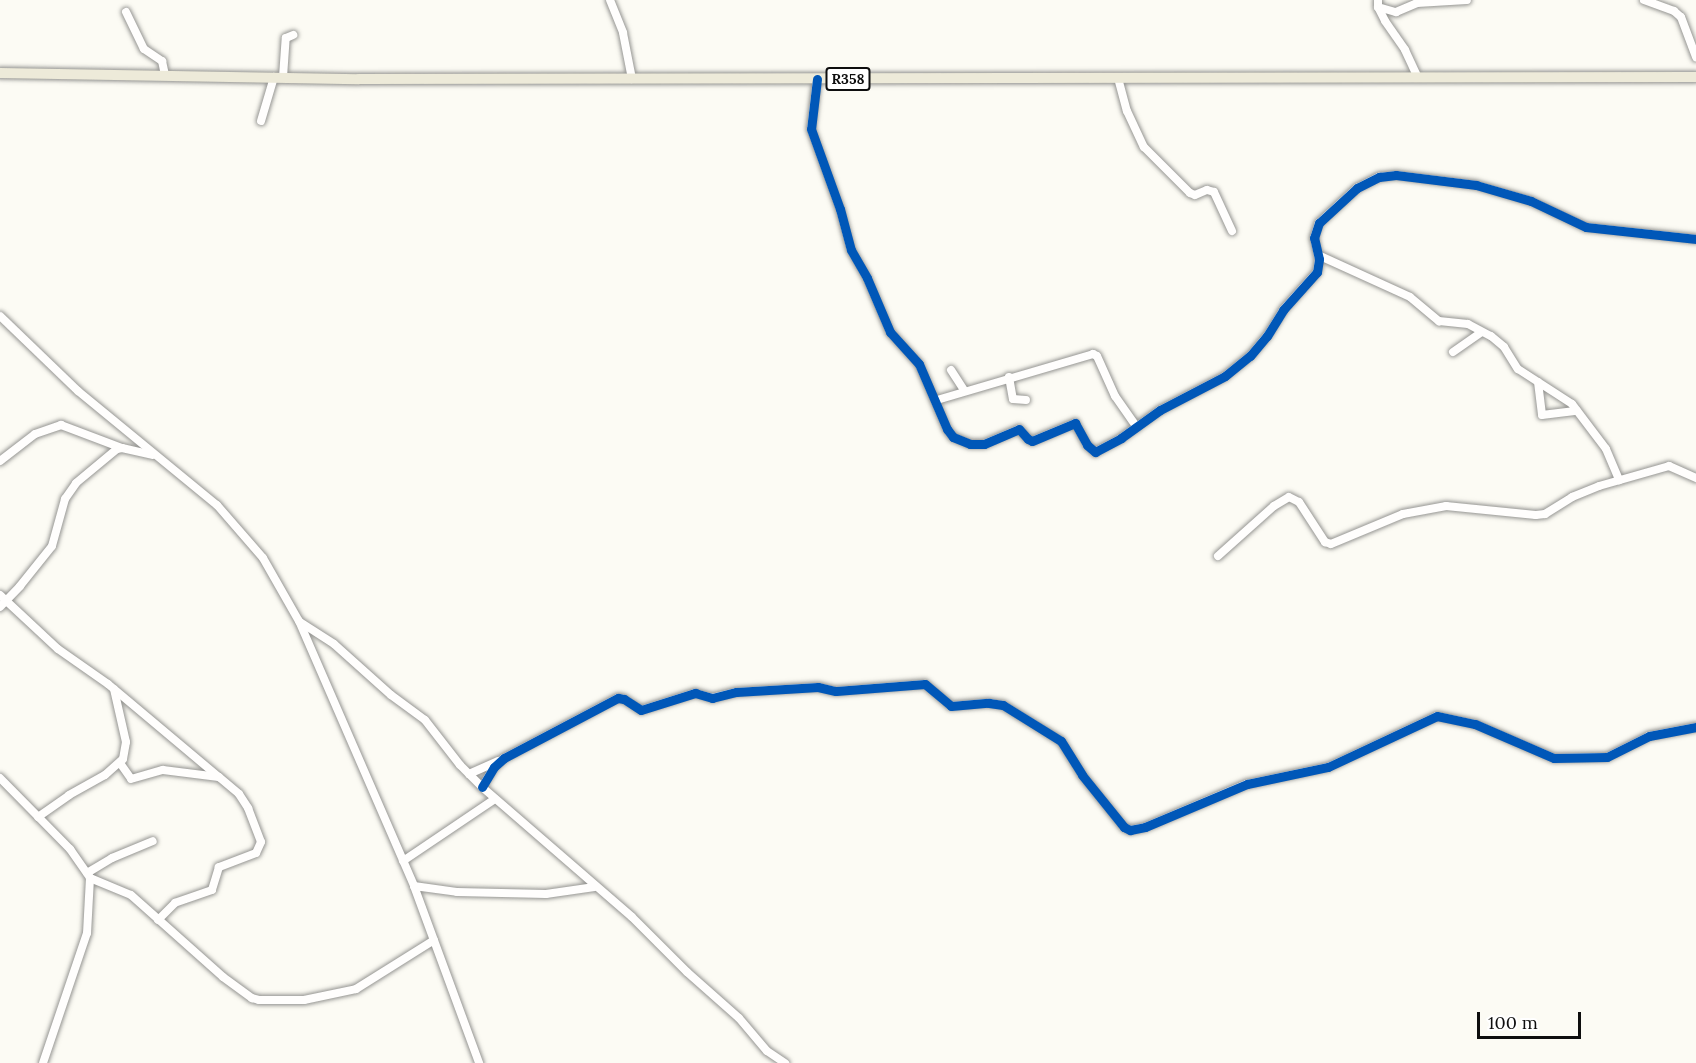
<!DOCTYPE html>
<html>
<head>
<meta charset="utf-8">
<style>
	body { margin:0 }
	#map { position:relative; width:1696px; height:1063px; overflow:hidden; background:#fcfbf4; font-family:Lora,serif }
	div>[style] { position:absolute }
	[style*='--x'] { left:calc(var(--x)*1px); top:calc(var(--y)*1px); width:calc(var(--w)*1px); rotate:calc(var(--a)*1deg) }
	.roads { filter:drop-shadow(0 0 2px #959592) drop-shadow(0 0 2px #959592) }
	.minor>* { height:8px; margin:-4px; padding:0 4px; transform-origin:4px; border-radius:4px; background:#fffefd }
	.major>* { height:10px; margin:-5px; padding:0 5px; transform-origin:5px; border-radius:5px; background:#edead9 }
	.cycleway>* { height:9px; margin:-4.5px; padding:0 4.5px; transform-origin:4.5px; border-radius:4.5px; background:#0057b8 }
	span { translate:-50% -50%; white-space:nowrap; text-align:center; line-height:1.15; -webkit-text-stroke:6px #fff; paint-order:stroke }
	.shield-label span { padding:2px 4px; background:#fff; border:2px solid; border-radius:4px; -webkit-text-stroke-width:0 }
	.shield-label { font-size:14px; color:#0e0e0e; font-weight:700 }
	.scale { position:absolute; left:1477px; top:1012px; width:104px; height:27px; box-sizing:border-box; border:3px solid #0e0e0e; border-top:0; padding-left:8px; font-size:18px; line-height:21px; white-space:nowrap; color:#0e0e0e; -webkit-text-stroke:4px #fff; paint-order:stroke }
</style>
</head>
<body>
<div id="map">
	<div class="roads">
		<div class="minor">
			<div style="--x:610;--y:0;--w:35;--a:68"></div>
			<div style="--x:623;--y:33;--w:47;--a:78.9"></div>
			<div style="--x:1378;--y:0;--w:7;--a:90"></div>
			<div style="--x:1378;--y:7;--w:16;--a:63"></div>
			<div style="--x:1385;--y:21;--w:35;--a:55"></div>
			<div style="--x:1405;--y:50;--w:29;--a:65"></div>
			<div style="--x:1644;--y:0;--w:32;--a:20"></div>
			<div style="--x:1674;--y:11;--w:9;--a:41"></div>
			<div style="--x:1681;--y:17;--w:43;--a:69.4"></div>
			<div style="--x:1378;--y:7;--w:19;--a:16"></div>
			<div style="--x:1396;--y:12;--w:23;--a:-23"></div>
			<div style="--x:1417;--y:3;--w:50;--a:-3.4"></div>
			<div style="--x:126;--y:12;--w:41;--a:64.1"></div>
			<div style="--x:144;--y:49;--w:22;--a:34"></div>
			<div style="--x:162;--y:61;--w:14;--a:78"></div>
			<div style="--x:283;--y:77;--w:39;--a:-86"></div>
			<div style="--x:286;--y:38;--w:8;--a:-23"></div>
			<div style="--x:1118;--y:78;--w:34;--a:75"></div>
			<div style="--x:1127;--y:111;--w:40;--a:65"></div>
			<div style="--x:1144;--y:147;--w:65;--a:45"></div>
			<div style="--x:1190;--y:193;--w:5;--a:22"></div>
			<div style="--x:1195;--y:195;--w:13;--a:-23"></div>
			<div style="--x:1207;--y:190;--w:7;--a:16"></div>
			<div style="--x:1214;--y:192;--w:43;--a:65.2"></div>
			<div style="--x:817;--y:79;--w:50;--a:96.8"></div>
			<div style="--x:811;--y:129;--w:85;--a:70.1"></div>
			<div style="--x:840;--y:209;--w:42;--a:75"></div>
			<div style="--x:851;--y:250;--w:32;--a:60"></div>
			<div style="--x:867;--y:278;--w:59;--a:66.9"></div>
			<div style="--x:890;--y:332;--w:43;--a:47.8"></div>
			<div style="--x:919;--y:364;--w:71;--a:66.7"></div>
			<div style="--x:947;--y:429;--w:10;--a:53"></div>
			<div style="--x:953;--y:437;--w:18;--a:22"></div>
			<div style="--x:970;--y:444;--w:14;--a:0"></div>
			<div style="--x:984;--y:444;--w:38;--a:-23"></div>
			<div style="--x:1019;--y:429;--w:13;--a:48"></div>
			<div style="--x:1028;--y:439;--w:4;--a:27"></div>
			<div style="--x:1032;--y:441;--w:47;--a:-22.7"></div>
			<div style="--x:1075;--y:423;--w:25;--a:61"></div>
			<div style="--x:1087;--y:445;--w:11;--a:41"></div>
			<div style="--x:1095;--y:452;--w:30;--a:-28"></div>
			<div style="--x:1121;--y:438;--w:48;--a:-35.7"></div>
			<div style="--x:1160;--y:410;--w:73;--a:-27.6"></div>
			<div style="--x:1225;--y:376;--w:32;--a:-39"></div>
			<div style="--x:1250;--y:356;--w:26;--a:-50"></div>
			<div style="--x:1267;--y:336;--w:31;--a:-58"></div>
			<div style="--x:1283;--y:310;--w:51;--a:-48.2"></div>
			<div style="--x:1317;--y:272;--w:13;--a:-81"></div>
			<div style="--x:1319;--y:259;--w:22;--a:-103"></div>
			<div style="--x:1314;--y:238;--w:16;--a:-72"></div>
			<div style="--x:1319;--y:223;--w:52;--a:-42.6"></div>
			<div style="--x:1357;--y:188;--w:25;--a:-27"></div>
			<div style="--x:1379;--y:177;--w:17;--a:-7"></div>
			<div style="--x:1396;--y:175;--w:81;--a:7.1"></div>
			<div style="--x:1476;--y:185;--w:57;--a:16.2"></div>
			<div style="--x:1531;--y:201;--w:61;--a:25.3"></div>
			<div style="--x:1586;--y:227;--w:111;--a:6.2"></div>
			<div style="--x:261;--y:121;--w:46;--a:-73.5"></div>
			<div style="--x:1318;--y:255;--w:101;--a:24.5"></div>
			<div style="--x:1410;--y:297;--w:38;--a:40"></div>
			<div style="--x:1439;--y:321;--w:29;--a:6"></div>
			<div style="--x:1468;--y:324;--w:26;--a:28"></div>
			<div style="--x:1491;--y:336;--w:17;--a:40"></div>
			<div style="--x:1504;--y:347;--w:26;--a:58"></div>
			<div style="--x:1518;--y:369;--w:64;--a:32.9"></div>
			<div style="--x:1572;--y:404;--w:56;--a:52.9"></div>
			<div style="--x:1606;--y:449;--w:34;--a:67"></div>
			<div style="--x:0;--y:316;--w:108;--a:43.9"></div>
			<div style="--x:78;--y:391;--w:180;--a:39.4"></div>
			<div style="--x:217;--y:505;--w:70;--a:49"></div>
			<div style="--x:263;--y:558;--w:73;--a:60.3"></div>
			<div style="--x:299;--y:621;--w:289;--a:66.5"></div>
			<div style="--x:414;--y:886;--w:189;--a:69.8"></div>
			<div style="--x:1453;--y:352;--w:35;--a:-35"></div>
			<div style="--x:951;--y:370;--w:24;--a:57"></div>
			<div style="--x:1009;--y:377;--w:22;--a:80"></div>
			<div style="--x:1013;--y:399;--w:13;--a:4"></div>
			<div style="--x:1538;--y:382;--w:33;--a:83"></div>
			<div style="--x:1542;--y:415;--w:35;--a:-7"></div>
			<div style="--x:937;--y:400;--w:163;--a:-16.4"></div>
			<div style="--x:1093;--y:354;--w:4;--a:27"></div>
			<div style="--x:1097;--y:356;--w:44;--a:65.8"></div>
			<div style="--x:1115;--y:396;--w:38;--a:55"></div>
			<div style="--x:0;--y:461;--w:44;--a:-37.6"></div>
			<div style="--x:35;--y:434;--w:28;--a:-19"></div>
			<div style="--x:61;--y:425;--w:65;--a:20.7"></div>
			<div style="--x:1218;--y:556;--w:75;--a:-41.8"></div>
			<div style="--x:1274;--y:506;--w:17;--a:-31"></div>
			<div style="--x:1289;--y:497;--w:11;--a:27"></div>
			<div style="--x:1299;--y:502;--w:48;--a:57"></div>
			<div style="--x:1325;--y:542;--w:6;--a:18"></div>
			<div style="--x:1331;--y:544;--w:78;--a:-22.6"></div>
			<div style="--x:1403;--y:514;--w:44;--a:-10.5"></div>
			<div style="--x:1446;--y:506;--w:90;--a:5.7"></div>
			<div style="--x:1536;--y:515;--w:9;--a:-6"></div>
			<div style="--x:1545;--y:514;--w:32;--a:-32"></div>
			<div style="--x:1572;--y:497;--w:29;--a:-22"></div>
			<div style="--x:1599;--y:486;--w:73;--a:-15.9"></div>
			<div style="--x:1669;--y:466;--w:30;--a:24"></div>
			<div style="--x:0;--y:595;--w:79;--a:43"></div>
			<div style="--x:58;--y:649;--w:61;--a:35"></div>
			<div style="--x:108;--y:684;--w:145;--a:40"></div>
			<div style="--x:219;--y:777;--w:26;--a:40"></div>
			<div style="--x:239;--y:794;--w:17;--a:57"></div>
			<div style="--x:248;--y:808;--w:36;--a:69"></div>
			<div style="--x:261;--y:842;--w:12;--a:114"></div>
			<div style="--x:256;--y:853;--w:40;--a:159"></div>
			<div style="--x:219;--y:867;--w:24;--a:107"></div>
			<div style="--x:212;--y:890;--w:39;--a:161"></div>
			<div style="--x:175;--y:903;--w:24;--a:135"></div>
			<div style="--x:0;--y:607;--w:29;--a:-46"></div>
			<div style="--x:20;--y:586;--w:51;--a:-51.3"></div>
			<div style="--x:52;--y:546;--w:49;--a:-74.5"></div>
			<div style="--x:65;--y:499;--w:19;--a:-55"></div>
			<div style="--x:76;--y:483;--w:53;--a:-39.7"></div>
			<div style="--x:117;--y:449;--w:5;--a:-11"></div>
			<div style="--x:122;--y:448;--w:31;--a:13"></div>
			<div style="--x:300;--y:622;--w:40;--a:32.9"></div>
			<div style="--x:334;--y:644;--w:76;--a:41.8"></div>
			<div style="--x:391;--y:695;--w:42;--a:36.3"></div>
			<div style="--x:425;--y:720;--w:57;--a:52.1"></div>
			<div style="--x:460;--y:765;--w:31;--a:45"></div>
			<div style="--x:482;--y:787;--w:198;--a:40.9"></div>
			<div style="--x:632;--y:917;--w:78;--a:45"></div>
			<div style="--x:687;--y:972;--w:69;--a:41.5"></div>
			<div style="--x:739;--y:1018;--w:43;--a:49.7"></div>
			<div style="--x:767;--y:1051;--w:22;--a:34"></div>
			<div style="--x:120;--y:763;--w:19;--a:55"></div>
			<div style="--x:131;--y:779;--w:33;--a:-16"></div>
			<div style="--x:163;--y:770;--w:56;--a:7.1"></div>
			<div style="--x:469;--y:774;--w:32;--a:-24"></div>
			<div style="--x:0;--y:778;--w:100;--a:45.4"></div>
			<div style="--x:70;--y:849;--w:35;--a:55"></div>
			<div style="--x:90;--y:878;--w:55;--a:93.1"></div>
			<div style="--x:87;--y:933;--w:137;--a:108.7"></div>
			<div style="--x:482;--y:787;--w:23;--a:-59"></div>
			<div style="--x:494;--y:767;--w:13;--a:-42"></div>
			<div style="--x:504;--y:758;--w:129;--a:-27.8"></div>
			<div style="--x:618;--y:698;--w:6;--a:9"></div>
			<div style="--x:624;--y:699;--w:20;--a:33"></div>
			<div style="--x:641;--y:710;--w:57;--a:-17.5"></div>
			<div style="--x:695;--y:693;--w:18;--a:16"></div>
			<div style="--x:712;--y:698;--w:25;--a:-14"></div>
			<div style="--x:736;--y:692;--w:82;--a:-3.5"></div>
			<div style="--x:818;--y:687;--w:18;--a:13"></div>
			<div style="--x:836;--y:691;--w:89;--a:-4.5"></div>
			<div style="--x:925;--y:684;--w:34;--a:40"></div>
			<div style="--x:951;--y:706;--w:38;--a:-5"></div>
			<div style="--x:989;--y:703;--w:14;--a:8"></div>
			<div style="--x:1003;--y:705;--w:68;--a:31.8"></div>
			<div style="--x:1061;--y:741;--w:40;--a:58"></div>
			<div style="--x:1082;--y:775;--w:67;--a:51.1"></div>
			<div style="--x:1124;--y:827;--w:7;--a:27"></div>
			<div style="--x:1130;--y:830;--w:15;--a:-11"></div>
			<div style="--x:1145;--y:827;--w:111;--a:-22.9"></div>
			<div style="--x:1247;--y:784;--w:83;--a:-11.9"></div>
			<div style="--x:1328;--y:767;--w:120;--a:-25.1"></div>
			<div style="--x:1437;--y:716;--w:39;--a:12"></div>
			<div style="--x:1475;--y:724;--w:86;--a:23.3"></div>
			<div style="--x:1554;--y:758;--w:53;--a:-1.1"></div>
			<div style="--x:1607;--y:757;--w:47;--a:-26.6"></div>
			<div style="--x:1649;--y:736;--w:48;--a:-10.8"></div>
			<div style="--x:38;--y:817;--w:38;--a:-35"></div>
			<div style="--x:69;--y:795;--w:41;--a:-29.1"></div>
			<div style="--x:105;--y:775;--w:24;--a:-42"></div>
			<div style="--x:123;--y:759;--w:17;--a:-80"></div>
			<div style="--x:126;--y:742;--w:54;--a:-102.8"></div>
			<div style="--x:403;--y:861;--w:111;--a:-34"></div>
			<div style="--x:87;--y:873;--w:29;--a:-31"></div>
			<div style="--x:112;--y:858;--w:44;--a:-22.5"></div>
			<div style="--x:90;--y:878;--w:44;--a:22.5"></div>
			<div style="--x:131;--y:895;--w:123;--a:41.7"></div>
			<div style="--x:223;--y:977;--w:36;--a:36"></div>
			<div style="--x:252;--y:998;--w:7;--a:16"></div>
			<div style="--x:259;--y:1000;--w:45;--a:0"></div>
			<div style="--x:304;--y:1000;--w:53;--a:-11.9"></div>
			<div style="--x:356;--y:989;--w:92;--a:-32.1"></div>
			<div style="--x:414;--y:886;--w:43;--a:7.9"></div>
			<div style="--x:457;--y:892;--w:89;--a:1.3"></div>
			<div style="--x:546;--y:894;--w:49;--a:-8.3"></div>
		</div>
		<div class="major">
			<div style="--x:0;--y:73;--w:359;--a:1"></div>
			<div style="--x:359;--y:79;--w:1337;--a:-0.09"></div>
		</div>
	</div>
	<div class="cycleway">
		<div style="--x:817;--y:79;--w:50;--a:96.8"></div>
		<div style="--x:811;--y:129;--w:85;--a:70.1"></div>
		<div style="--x:840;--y:209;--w:42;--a:75"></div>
		<div style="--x:851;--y:250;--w:32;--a:60"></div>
		<div style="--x:867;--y:278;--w:59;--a:66.9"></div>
		<div style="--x:890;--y:332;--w:43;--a:47.8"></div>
		<div style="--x:919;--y:364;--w:71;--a:66.7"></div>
		<div style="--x:947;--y:429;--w:10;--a:53"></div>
		<div style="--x:953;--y:437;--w:18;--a:22"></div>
		<div style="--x:970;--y:444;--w:14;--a:0"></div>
		<div style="--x:984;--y:444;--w:38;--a:-23"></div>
		<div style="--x:1019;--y:429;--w:13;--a:48"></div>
		<div style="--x:1028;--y:439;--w:4;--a:27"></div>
		<div style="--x:1032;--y:441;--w:47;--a:-22.7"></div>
		<div style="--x:1075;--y:423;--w:25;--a:61"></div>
		<div style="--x:1087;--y:445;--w:11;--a:41"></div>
		<div style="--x:1095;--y:452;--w:30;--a:-28"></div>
		<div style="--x:1121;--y:438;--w:48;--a:-35.7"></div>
		<div style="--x:1160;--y:410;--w:73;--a:-27.6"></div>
		<div style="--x:1225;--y:376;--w:32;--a:-39"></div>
		<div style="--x:1250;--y:356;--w:26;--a:-50"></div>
		<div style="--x:1267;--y:336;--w:31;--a:-58"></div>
		<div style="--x:1283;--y:310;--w:51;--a:-48.2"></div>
		<div style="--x:1317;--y:272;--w:13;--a:-81"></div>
		<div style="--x:1319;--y:259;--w:22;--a:-103"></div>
		<div style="--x:1314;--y:238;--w:16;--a:-72"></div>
		<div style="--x:1319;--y:223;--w:52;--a:-42.6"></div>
		<div style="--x:1357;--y:188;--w:25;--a:-27"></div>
		<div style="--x:1379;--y:177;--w:17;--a:-7"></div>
		<div style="--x:1396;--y:175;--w:81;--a:7.1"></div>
		<div style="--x:1476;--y:185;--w:57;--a:16.2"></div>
		<div style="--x:1531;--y:201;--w:61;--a:25.3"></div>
		<div style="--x:1586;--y:227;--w:111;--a:6.2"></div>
		<div style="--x:482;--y:787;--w:23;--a:-59"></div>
		<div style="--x:494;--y:767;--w:13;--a:-42"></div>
		<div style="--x:504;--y:758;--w:129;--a:-27.8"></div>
		<div style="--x:618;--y:698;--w:6;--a:9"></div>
		<div style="--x:624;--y:699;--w:20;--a:33"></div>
		<div style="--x:641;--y:710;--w:57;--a:-17.5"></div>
		<div style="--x:695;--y:693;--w:18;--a:16"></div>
		<div style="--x:712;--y:698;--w:25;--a:-14"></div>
		<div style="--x:736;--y:692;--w:82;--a:-3.5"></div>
		<div style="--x:818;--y:687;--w:18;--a:13"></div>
		<div style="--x:836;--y:691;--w:89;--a:-4.5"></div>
		<div style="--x:925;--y:684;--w:34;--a:40"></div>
		<div style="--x:951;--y:706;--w:38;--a:-5"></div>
		<div style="--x:989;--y:703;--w:14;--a:8"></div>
		<div style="--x:1003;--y:705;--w:68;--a:31.8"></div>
		<div style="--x:1061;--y:741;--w:40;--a:58"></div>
		<div style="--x:1082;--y:775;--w:67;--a:51.1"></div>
		<div style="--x:1124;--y:827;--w:7;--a:27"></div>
		<div style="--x:1130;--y:830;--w:15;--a:-11"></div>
		<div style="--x:1145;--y:827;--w:111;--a:-22.9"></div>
		<div style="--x:1247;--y:784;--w:83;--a:-11.9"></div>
		<div style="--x:1328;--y:767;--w:120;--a:-25.1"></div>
		<div style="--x:1437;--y:716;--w:39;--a:12"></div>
		<div style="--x:1475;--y:724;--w:86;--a:23.3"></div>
		<div style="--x:1554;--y:758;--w:53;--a:-1.1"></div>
		<div style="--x:1607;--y:757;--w:47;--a:-26.6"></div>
		<div style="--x:1649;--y:736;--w:48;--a:-10.8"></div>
	</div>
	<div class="shield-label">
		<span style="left:848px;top:79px">R358</span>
	</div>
	<div class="scale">100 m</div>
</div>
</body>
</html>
